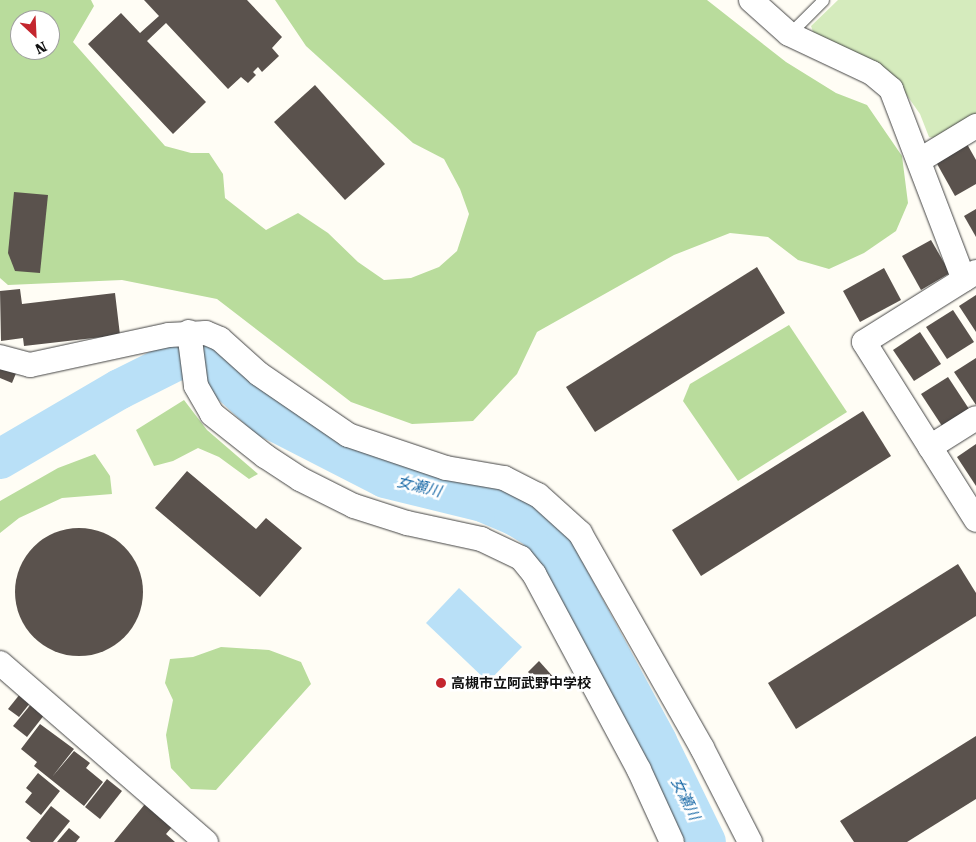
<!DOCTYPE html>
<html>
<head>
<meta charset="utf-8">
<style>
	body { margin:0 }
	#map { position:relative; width:976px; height:842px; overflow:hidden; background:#fffdf5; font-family:"Roboto Serif","Noto Sans JP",serif }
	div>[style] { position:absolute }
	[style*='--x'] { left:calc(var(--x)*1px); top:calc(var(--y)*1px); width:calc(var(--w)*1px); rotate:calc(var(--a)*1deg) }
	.green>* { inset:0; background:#d5ebbd }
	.forest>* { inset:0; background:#b9dc9c }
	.water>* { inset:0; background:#b9e0f7 }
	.river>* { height:40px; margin:-20px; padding:0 20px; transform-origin:20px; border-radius:20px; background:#b9e0f7 }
	.building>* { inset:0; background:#5a524d }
	.round { border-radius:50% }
	.roads { filter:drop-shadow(0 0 1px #444) drop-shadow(0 0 1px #444) }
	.service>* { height:11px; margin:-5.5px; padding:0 5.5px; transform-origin:5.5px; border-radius:5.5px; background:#fff }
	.minor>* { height:24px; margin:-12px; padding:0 12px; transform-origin:12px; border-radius:12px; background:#fff }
	.dots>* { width:14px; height:14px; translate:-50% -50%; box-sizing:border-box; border:2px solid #fff; border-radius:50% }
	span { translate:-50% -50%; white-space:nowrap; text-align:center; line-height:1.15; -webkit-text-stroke:5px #fff; paint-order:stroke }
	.poi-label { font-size:14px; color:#111; font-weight:700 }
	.left { translate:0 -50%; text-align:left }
	.water-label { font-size:15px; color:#1768a6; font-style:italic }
	.north { position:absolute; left:10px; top:10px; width:50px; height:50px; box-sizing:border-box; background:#fff; border:1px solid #a0a0a0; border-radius:50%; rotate:155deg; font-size:14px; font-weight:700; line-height:20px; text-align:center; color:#111 }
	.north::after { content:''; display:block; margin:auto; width:18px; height:22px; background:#c4262e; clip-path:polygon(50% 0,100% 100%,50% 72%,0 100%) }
</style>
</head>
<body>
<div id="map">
	<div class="green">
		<div style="clip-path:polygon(838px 0,976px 0,976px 116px,941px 139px,929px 137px,920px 114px,894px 77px,815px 37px,811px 26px)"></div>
	</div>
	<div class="forest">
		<div style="clip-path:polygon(evenodd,0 0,91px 0,94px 6px,73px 42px,165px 146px,191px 153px,209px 153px,223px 174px,225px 198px,266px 230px,298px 213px,328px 233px,358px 262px,384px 280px,411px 278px,439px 267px,457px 251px,469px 214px,460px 189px,444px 159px,413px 143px,306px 46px,275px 0,707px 0,786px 62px,836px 93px,867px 105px,902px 156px,908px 203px,896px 231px,864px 253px,829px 269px,798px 260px,768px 237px,730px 233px,674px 255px,537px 332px,517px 374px,473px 421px,412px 424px,351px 402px,217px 299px,122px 280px,8px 285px,0 278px,0 0,20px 20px,50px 20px,50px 50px,20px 50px,20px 20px)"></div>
		<div style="clip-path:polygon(789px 325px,847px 412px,738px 481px,683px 401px,690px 384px)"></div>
		<div style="clip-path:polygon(184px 400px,207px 430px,258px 474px,249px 479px,219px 457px,198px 448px,173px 461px,154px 466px,136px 430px)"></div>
		<div style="clip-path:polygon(95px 454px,110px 476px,112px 494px,62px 498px,19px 518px,0 533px,0 501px,58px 468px)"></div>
		<div style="clip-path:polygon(221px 647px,269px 650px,301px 662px,311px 684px,216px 790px,191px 789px,171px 768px,166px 735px,173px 700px,165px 683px,170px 659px,193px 657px)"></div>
	</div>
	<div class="water">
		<div style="clip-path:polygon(459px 588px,522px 647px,488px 682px,426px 623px)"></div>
	</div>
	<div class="river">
		<div style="--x:0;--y:459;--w:139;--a:-30.3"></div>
		<div style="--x:120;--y:389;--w:65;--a:-26.6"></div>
		<div style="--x:178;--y:360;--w:29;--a:4"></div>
		<div style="--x:207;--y:362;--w:83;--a:42.6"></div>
		<div style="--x:268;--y:418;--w:131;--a:27.1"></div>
		<div style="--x:385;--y:478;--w:101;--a:13.8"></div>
		<div style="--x:483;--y:502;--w:34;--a:23"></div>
		<div style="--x:514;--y:515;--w:27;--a:31"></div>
		<div style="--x:537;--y:529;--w:30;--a:53"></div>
		<div style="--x:555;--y:553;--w:215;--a:61.6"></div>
		<div style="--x:657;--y:742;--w:111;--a:63.9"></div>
	</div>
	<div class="building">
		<div style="clip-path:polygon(144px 0,247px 0,282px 37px,272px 48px,279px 56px,262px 72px,258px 67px,253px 72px,256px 75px,248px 83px,241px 77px,228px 89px,166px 23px,147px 41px,206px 102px,173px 134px,88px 44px,121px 13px,140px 33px,159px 16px)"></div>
		<div style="clip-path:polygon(315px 85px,385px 164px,345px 200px,274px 122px)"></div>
		<div style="clip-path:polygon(967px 144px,976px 160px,976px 184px,955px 196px,936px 162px)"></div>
		<div style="clip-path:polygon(14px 192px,48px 195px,40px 273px,15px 271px,8px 253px)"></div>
		<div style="clip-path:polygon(976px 209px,976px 237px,964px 216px)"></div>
		<div style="clip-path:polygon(931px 240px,950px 273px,921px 290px,902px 256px)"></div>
		<div style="clip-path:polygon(757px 267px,785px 313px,595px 432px,566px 387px)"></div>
		<div style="clip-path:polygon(884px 268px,901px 300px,860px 322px,843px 291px)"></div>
		<div style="clip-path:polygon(20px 289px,22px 304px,115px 293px,120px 335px,24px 346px,23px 338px,1px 341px,0 291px)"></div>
		<div style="clip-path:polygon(976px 295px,976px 332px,959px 306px)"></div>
		<div style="clip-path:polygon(953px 310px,974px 342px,947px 359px,926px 327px)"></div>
		<div style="clip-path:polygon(920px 332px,941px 364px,914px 381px,893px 350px)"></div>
		<div style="clip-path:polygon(976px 358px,976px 405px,954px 372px)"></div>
		<div style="clip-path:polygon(0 364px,17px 371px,12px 383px,0 378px)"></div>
		<div style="clip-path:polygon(948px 377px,969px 409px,942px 426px,921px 394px)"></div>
		<div style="clip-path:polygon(863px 411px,891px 456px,701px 576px,672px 530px)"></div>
		<div style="clip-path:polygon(976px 444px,976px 486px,957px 457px)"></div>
		<div style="clip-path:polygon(187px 471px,256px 529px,266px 518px,302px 548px,260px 597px,155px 508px)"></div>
		<div class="round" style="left:15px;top:528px;width:128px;height:128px"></div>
		<div style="clip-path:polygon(958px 564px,976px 593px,976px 616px,796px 729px,768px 683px)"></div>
		<div style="clip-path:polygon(539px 661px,556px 680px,545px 690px,528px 672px)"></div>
		<div style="clip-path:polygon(20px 694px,30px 703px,19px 717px,8px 709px)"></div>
		<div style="clip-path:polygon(32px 703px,45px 714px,27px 737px,13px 726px)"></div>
		<div style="clip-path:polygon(40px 724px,74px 749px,52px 777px,74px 751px,90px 763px,86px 768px,103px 782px,84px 806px,34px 766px,37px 762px,21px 749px)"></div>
		<div style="clip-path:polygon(976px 736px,976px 799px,907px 842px,854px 842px,840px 821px)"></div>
		<div style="clip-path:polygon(38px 773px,60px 791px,41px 815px,25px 802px,32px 793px,26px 788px)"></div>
		<div style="clip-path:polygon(107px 779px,122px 791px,100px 819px,85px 807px)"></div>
		<div style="clip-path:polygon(145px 804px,172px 827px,166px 834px,175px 842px,114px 842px)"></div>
		<div style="clip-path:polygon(51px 806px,70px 821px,53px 842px,31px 842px,26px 838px)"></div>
		<div style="clip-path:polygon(69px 828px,80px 837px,76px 842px,57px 842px)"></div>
	</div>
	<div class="roads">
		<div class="service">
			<div style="--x:789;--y:34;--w:48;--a:-45"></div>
		</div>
		<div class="minor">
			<div style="--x:751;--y:0;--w:51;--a:41.8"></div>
			<div style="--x:789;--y:34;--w:92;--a:25.2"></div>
			<div style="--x:872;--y:73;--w:25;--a:40"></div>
			<div style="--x:891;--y:89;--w:204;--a:69.1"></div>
			<div style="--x:920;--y:160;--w:66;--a:-31.3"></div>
			<div style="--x:976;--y:272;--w:132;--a:148"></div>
			<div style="--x:864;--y:342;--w:210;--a:57.8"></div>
			<div style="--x:189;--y:332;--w:54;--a:82.6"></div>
			<div style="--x:196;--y:386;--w:32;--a:60"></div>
			<div style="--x:212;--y:414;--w:68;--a:38.4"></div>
			<div style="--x:265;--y:456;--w:42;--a:33.3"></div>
			<div style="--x:300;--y:479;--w:60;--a:26.6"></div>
			<div style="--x:354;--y:506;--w:56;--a:17.8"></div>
			<div style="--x:407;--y:523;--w:76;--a:12.2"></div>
			<div style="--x:481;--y:539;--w:44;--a:25.4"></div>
			<div style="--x:521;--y:558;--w:21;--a:51"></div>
			<div style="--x:534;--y:574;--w:222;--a:61.8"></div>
			<div style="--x:639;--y:770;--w:79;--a:65.4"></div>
			<div style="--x:0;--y:357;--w:31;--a:15"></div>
			<div style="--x:30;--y:365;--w:142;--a:-12.2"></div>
			<div style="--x:169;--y:335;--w:37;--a:-3"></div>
			<div style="--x:206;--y:333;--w:15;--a:23"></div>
			<div style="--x:220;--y:339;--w:52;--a:41.9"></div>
			<div style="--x:259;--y:374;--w:108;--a:34.4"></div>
			<div style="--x:348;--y:435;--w:103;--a:18.6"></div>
			<div style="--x:446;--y:468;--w:59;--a:9.8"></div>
			<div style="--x:504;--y:478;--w:38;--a:27"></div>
			<div style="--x:538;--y:495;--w:57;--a:42.1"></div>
			<div style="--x:580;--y:533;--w:247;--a:60.4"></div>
			<div style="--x:702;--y:748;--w:106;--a:62.9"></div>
			<div style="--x:930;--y:447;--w:54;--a:-32.2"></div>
			<div style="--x:0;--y:663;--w:273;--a:41"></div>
		</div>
	</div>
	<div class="dots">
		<div style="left:441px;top:683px;background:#c4262e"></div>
	</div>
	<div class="poi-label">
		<span class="left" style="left:451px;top:683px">高槻市立阿武野中学校</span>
	</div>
	<div class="water-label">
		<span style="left:419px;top:487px;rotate:14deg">女瀬川</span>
		<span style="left:685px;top:799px;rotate:64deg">女瀬川</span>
	</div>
	<div class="north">N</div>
</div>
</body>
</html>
